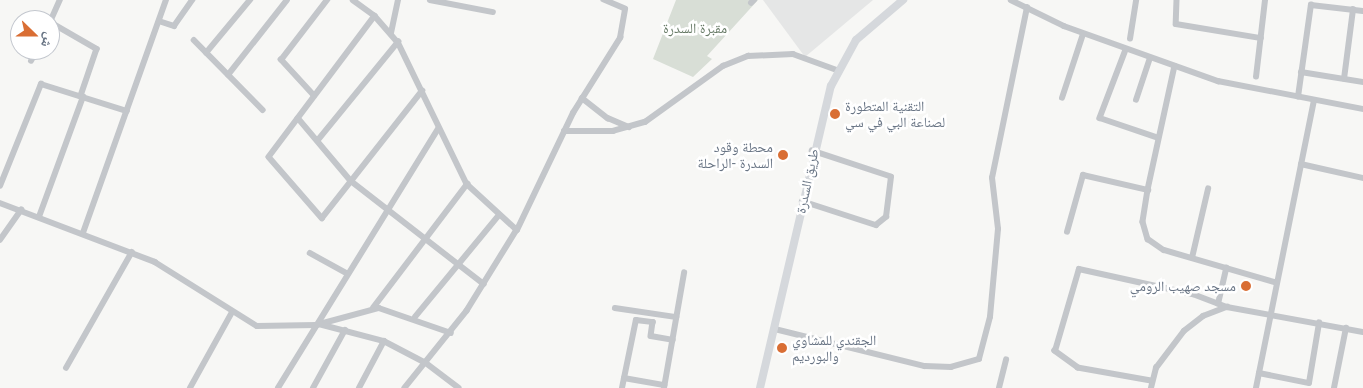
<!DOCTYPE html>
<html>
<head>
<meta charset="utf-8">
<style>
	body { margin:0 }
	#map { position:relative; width:1363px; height:388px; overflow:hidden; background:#f7f7f5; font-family:"Open Sans","Noto Naskh Arabic",sans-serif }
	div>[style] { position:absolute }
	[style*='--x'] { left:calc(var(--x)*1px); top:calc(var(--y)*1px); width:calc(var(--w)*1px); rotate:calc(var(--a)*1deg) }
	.built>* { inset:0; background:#e5e6e6 }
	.green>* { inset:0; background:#d8ded6 }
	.minor>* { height:5.5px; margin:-2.75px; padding:0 2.75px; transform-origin:2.75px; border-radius:2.75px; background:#c3c6ca }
	.major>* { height:8px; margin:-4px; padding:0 4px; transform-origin:4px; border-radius:4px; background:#d5d8dc }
	.dots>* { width:14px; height:14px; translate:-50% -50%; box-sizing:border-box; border:2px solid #fff; border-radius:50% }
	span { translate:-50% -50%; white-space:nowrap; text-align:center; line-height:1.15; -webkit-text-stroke:5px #fff; paint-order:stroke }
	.park-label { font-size:14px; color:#687b67 }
	.poi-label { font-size:14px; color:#687484 }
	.left { translate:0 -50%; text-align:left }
	.right { translate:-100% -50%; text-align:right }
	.street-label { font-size:14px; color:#687484 }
	.north { position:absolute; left:10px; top:10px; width:50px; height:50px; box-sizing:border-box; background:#fff; border:1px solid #c3c7ce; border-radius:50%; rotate:112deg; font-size:14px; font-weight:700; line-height:20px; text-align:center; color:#687484 }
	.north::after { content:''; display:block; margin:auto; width:18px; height:22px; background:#d96e34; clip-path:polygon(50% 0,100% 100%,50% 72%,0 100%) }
</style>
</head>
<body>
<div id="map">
	<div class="built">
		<div style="clip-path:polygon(763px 0,873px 0,805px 57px)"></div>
	</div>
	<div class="green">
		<div style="clip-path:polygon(676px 0,758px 0,707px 56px,712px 59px,693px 77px,653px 59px)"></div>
	</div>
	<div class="minor">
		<div style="--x:353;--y:0;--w:27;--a:36"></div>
		<div style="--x:375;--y:16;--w:35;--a:49"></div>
		<div style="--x:398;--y:42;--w:158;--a:64.1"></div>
		<div style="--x:467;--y:184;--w:68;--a:42.6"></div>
		<div style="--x:517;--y:230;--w:95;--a:121.7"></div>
		<div style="--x:467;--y:311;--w:99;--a:128.8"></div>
		<div style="--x:430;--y:0;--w:64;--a:10.8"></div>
		<div style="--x:1011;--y:0;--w:59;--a:26.1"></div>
		<div style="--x:1064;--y:26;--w:164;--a:19.7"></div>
		<div style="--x:1218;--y:81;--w:148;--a:10.9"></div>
		<div style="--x:1177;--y:0;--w:24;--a:92"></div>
		<div style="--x:1176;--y:24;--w:86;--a:9.4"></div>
		<div style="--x:751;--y:3;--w:4;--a:-45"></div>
		<div style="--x:375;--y:16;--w:176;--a:126.9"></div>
		<div style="--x:269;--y:157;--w:81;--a:49"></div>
		<div style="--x:322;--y:218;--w:162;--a:-51.8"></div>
		<div style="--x:159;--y:21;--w:16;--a:18"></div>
		<div style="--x:174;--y:26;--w:32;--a:-55"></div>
		<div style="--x:50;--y:22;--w:54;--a:29.9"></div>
		<div style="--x:97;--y:49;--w:50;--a:108.8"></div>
		<div style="--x:50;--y:22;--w:24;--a:-66"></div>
		<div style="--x:391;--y:33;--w:34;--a:-78"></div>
		<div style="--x:1130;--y:39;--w:39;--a:-81"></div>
		<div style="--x:194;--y:40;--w:98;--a:45.4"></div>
		<div style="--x:1126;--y:50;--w:73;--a:110.9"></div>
		<div style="--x:1100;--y:118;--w:59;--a:18.7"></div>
		<div style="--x:206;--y:53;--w:69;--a:-50.3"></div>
		<div style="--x:31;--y:61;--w:13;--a:-61"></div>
		<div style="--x:1175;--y:66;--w:127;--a:102.3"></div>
		<div style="--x:1148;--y:190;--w:32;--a:99"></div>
		<div style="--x:1143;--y:222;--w:18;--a:74"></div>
		<div style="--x:1148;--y:239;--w:19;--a:35"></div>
		<div style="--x:1164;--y:250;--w:115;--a:16.2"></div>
		<div style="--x:1301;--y:72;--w:63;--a:9.2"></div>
		<div style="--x:228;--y:75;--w:95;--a:-51.8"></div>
		<div style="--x:1256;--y:77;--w:78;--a:-83.3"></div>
		<div style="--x:1344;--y:79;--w:70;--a:-82.6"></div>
		<div style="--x:314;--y:96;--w:49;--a:-132.5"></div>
		<div style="--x:281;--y:60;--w:76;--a:-52.5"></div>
		<div style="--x:1298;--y:97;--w:93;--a:-82"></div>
		<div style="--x:1311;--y:5;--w:52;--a:6.6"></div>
		<div style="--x:582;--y:98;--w:33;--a:38"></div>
		<div style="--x:608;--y:118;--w:23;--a:23"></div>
		<div style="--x:1062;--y:98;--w:67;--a:-71.8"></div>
		<div style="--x:1136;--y:100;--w:44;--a:-71.6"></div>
		<div style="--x:298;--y:118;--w:82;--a:49.9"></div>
		<div style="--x:351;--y:181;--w:168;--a:37.8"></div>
		<div style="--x:564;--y:131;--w:49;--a:0"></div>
		<div style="--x:613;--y:131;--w:33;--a:-16"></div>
		<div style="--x:645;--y:122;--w:96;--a:-35.7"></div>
		<div style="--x:723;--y:66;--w:27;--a:-22"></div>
		<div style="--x:748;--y:56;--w:45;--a:-2.5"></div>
		<div style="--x:793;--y:54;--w:47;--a:20"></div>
		<div style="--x:318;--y:140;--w:127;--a:-50.8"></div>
		<div style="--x:1301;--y:164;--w:64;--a:12.7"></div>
		<div style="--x:0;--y:186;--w:110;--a:-68.1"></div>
		<div style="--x:41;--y:84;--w:90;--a:17.4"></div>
		<div style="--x:802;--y:201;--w:78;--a:18"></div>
		<div style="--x:876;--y:225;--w:13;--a:-39"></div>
		<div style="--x:886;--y:217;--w:40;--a:-82.9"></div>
		<div style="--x:891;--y:177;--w:83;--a:-161.8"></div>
		<div style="--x:0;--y:203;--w:166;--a:20.8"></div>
		<div style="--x:155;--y:262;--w:120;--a:32.1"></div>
		<div style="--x:257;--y:326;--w:59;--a:-1"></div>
		<div style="--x:316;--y:325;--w:65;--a:-15.1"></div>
		<div style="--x:379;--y:308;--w:76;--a:19.1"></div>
		<div style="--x:39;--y:217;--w:128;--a:-69.9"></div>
		<div style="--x:517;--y:230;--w:130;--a:-64.4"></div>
		<div style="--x:573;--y:113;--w:89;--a:-57.9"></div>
		<div style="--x:620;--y:38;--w:29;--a:-80"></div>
		<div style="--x:625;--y:9;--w:23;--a:-157"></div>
		<div style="--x:1067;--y:232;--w:59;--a:-74.3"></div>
		<div style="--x:1083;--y:175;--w:67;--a:13"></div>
		<div style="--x:83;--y:233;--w:247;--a:-70.4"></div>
		<div style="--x:0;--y:240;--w:37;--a:-55"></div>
		<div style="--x:310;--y:253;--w:43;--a:28.9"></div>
		<div style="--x:1192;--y:258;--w:71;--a:-76.9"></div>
		<div style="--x:1218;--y:304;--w:37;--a:-77"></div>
		<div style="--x:373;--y:308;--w:156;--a:-52.8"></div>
		<div style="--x:615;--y:308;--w:62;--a:8.4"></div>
		<div style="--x:415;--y:317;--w:132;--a:-50.5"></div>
		<div style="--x:319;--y:324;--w:67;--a:14.7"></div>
		<div style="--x:384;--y:341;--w:47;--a:27.6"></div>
		<div style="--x:426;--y:363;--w:41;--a:37.1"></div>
		<div style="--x:775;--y:329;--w:154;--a:13.9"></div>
		<div style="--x:925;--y:366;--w:26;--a:2"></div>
		<div style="--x:951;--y:367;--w:29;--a:-16"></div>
		<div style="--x:979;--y:359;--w:43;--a:-75.3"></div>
		<div style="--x:990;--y:317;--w:88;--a:-84.8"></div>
		<div style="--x:998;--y:229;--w:51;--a:-96.7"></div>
		<div style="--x:992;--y:178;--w:174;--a:-78.4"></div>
		<div style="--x:66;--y:368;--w:133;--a:-60.4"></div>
		<div style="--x:1259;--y:373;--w:51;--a:11.3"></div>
		<div style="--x:1309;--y:383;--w:61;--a:-80.5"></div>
		<div style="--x:624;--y:378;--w:41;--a:9.9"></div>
		<div style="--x:1151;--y:381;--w:74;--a:-169.9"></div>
		<div style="--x:1078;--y:368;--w:29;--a:-144"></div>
		<div style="--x:1055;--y:351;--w:85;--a:-73.7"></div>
		<div style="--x:1079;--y:269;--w:117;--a:12.4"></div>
		<div style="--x:1193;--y:294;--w:36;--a:21"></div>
		<div style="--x:1227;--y:307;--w:138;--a:10.4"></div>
		<div style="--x:190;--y:388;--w:85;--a:-61"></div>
		<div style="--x:278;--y:388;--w:304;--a:-58.3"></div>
		<div style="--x:313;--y:388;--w:66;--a:-61.1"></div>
		<div style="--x:359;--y:388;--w:53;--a:-62"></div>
		<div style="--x:622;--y:388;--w:69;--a:-78.4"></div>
		<div style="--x:636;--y:320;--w:17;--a:7"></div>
		<div style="--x:653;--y:322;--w:14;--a:98"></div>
		<div style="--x:651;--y:336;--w:22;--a:10"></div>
		<div style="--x:664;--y:388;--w:117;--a:-80.1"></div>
		<div style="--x:999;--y:388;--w:29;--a:-76"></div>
		<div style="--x:1151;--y:388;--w:21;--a:-76"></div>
		<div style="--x:1156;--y:368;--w:46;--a:-52.9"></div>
		<div style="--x:1184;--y:331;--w:24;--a:-38"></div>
		<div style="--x:1203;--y:316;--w:26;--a:-21"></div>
		<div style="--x:1256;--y:388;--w:293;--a:-78.6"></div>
		<div style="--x:1334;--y:388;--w:61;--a:-78.7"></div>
	</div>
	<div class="major">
		<div style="--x:760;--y:388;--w:310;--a:-76.8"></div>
		<div style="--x:831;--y:86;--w:52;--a:-61.5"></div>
		<div style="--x:856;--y:40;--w:62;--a:-40.4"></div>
	</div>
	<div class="dots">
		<div style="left:835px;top:114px;background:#d96e34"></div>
		<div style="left:783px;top:155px;background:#d96e34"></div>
		<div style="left:1246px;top:286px;background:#d96e34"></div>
		<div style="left:782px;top:348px;background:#d96e34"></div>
	</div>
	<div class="park-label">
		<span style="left:695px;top:28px">مقبرة السدرة</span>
	</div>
	<div class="poi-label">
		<span class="left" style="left:845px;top:114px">التقنية المتطورة<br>لصناعة البي في سي</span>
		<span class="right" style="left:773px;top:155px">محطة وقود<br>السدرة -الراحلة</span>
		<span class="right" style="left:1236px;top:286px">مسجد صهيب الرومي</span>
		<span class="left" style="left:792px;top:348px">الجقندي للمشاوي<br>والبورديم</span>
	</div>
	<div class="street-label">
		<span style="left:807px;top:181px;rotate:-78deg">طريق السدرة</span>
	</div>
	<div class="north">ش</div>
</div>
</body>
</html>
